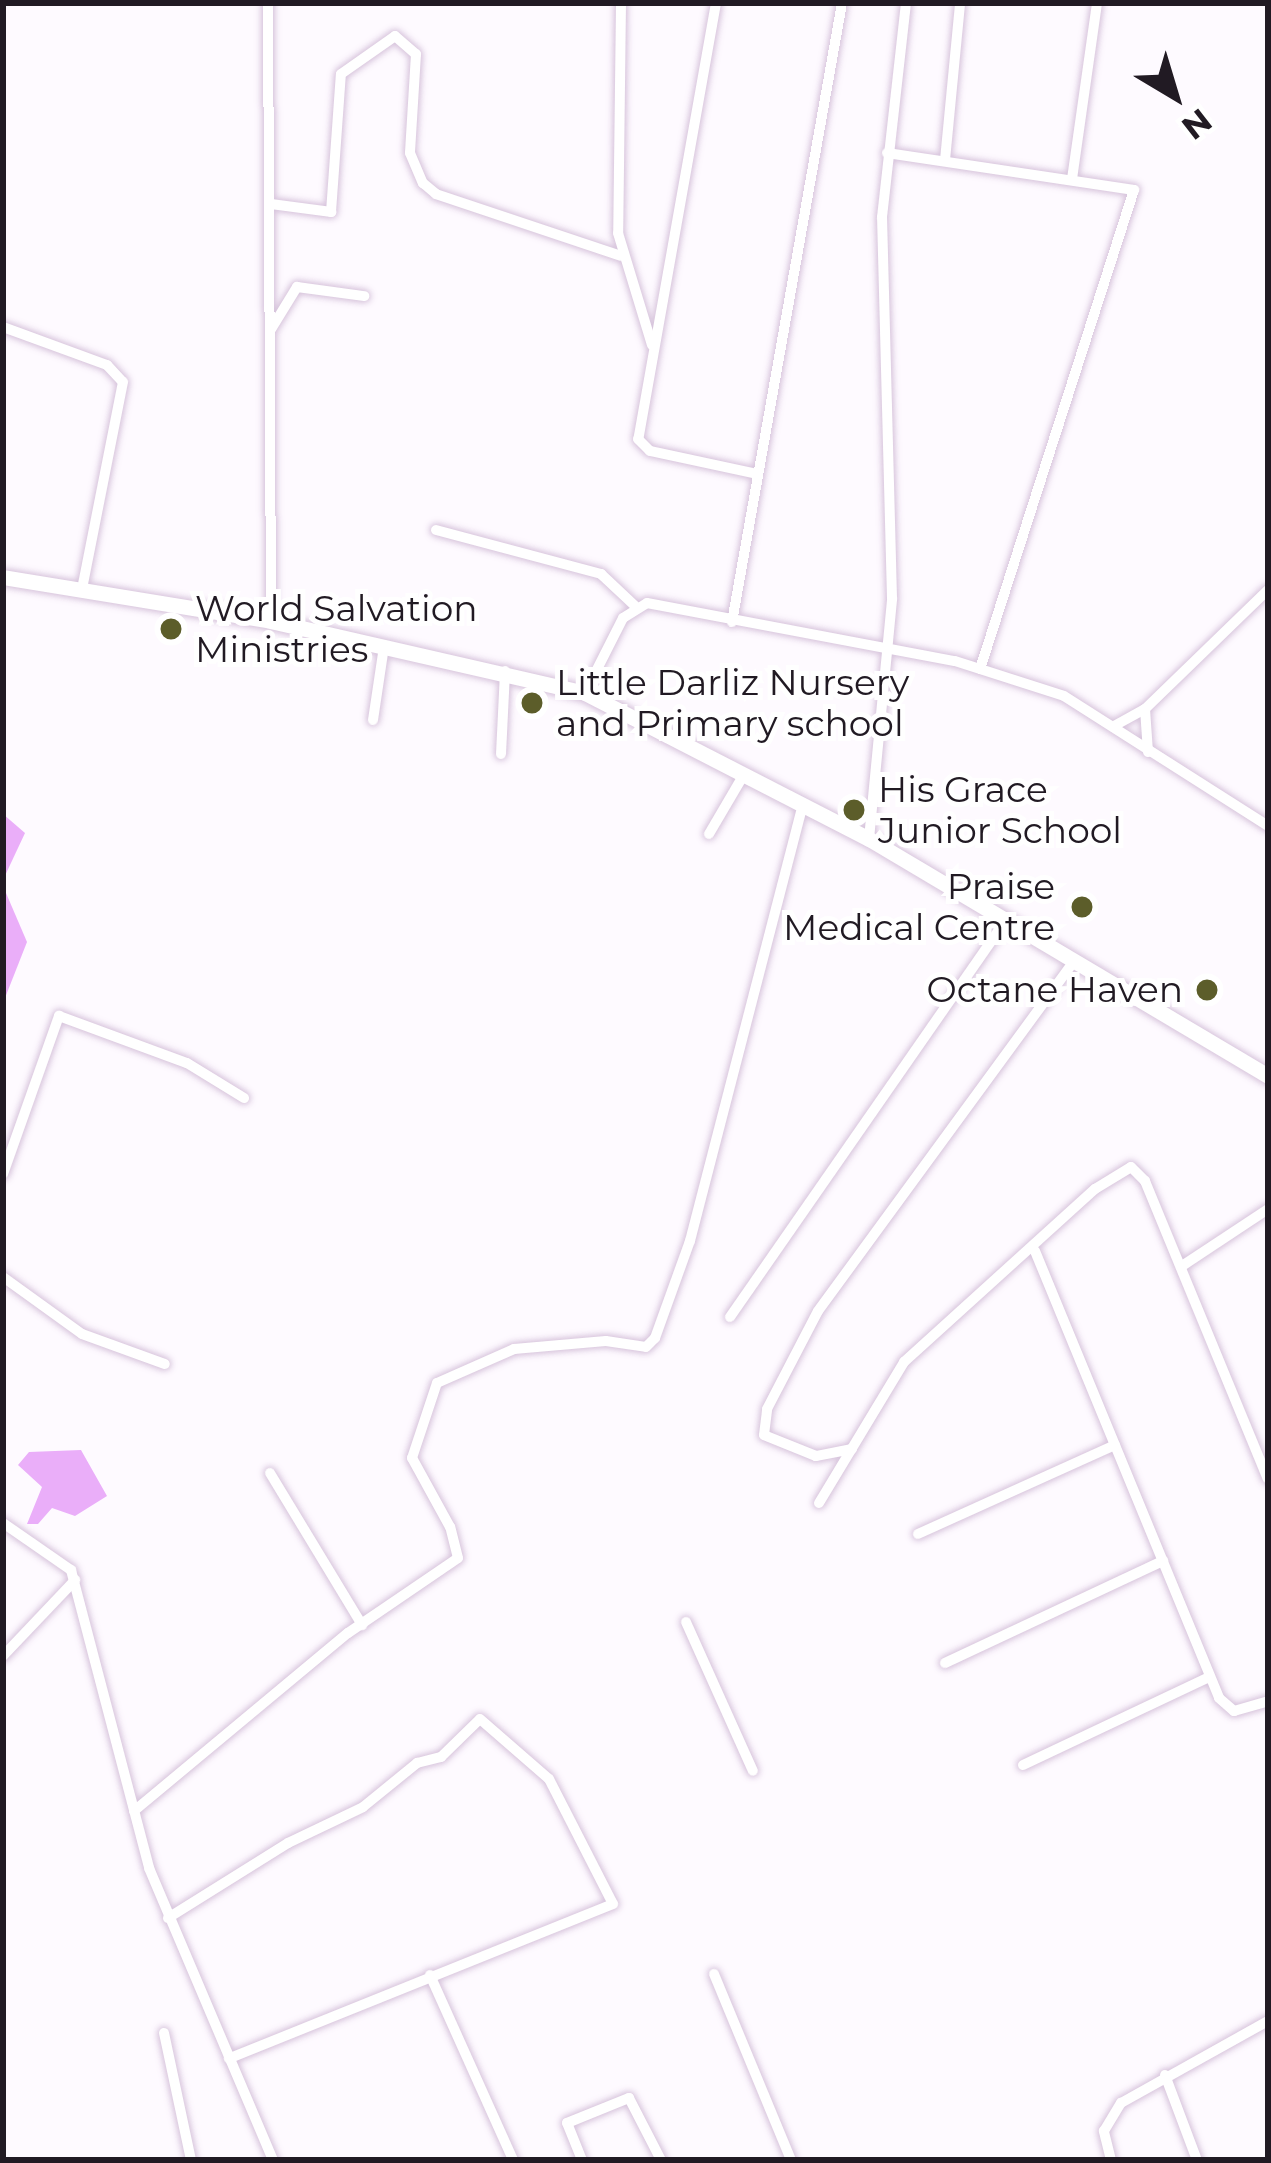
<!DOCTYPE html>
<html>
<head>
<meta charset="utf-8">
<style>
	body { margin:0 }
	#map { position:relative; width:1271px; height:2163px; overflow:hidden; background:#fefaff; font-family:Montserrat,sans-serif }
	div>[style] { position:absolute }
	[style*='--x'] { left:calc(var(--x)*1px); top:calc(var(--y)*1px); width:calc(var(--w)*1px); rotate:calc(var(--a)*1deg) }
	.forest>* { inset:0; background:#eaaef9 }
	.roads { filter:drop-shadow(0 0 3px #d7c4dc) drop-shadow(0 0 3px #d7c4dc) }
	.street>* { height:10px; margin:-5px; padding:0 5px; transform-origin:5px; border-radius:5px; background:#fff }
	.secondary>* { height:15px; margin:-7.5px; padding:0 7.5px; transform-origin:7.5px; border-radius:7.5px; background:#fff }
	.dots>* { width:33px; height:33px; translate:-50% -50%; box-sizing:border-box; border:6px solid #fff; border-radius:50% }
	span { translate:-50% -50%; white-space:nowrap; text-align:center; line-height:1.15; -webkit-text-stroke:10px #fff; paint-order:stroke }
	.poi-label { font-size:36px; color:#211a23 }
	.left { translate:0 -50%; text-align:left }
	.right { translate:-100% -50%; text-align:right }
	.frame { position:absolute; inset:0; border:6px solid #211a23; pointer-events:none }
	.north { position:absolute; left:1115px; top:36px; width:120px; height:120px; -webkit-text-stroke:9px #fff; paint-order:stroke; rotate:142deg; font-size:33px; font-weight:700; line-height:48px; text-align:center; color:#211a23 }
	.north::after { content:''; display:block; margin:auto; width:42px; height:54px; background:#211a23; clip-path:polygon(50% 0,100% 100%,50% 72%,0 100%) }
</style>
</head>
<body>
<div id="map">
	<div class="forest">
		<div style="clip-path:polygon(3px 814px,25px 833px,3px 880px)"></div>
		<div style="clip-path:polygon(3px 886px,27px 942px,3px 1003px)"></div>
		<div style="clip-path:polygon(81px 1450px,107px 1496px,75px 1516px,52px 1508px,38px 1524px,27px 1524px,42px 1487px,18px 1465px,29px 1452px)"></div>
	</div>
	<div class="roads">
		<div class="street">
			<div style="--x:268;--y:3;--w:618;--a:89.72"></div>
			<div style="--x:621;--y:3;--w:230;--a:90.7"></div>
			<div style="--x:618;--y:233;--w:117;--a:73.1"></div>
			<div style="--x:716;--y:3;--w:443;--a:100.1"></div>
			<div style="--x:638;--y:439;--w:17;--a:45"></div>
			<div style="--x:650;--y:451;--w:109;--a:12.1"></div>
			<div style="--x:887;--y:153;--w:250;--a:8.5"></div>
			<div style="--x:1134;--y:190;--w:503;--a:107.82"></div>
			<div style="--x:945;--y:160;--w:158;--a:-84.5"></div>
			<div style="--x:1072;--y:179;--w:178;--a:-81.9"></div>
			<div style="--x:271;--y:204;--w:61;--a:7.6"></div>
			<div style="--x:331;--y:212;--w:138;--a:-85.9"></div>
			<div style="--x:341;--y:74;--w:66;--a:-35.1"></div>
			<div style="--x:395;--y:36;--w:28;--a:41"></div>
			<div style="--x:416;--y:54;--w:99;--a:93.5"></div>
			<div style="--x:410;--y:153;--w:33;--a:67"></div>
			<div style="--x:423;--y:183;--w:17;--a:40"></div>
			<div style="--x:436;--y:194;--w:195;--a:18.5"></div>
			<div style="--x:3;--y:327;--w:111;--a:20.1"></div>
			<div style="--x:107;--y:365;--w:23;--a:47"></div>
			<div style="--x:123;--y:382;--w:211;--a:101.2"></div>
			<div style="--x:270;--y:331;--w:52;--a:-58.5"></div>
			<div style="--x:297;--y:287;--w:68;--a:7.7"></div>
			<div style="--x:436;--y:530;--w:171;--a:14.9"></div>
			<div style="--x:601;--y:574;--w:47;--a:43.3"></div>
			<div style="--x:732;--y:622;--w:629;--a:-79.92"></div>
			<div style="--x:585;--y:693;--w:84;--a:-63.1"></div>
			<div style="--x:623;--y:618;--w:28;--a:-32"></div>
			<div style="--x:647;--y:603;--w:313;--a:10.7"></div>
			<div style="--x:955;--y:661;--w:114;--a:17.8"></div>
			<div style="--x:1064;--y:696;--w:242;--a:32.5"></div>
			<div style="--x:1145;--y:709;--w:43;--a:86"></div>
			<div style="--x:373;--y:720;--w:75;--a:-81.5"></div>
			<div style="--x:1114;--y:726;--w:35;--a:-29"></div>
			<div style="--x:1145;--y:709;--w:171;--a:-44.1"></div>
			<div style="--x:501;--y:754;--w:83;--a:-87.2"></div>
			<div style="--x:709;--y:834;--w:67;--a:-59.6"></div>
			<div style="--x:869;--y:839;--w:242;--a:-84.5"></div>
			<div style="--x:892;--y:598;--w:381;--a:-91.5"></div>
			<div style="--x:882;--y:217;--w:215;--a:-83.6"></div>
			<div style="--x:3;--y:1174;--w:168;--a:-70.5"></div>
			<div style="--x:59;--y:1016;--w:136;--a:20.2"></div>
			<div style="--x:187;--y:1063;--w:67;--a:31.6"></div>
			<div style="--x:1035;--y:1251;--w:483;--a:67.6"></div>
			<div style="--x:1219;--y:1698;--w:20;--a:41"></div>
			<div style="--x:1234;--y:1711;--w:35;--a:-16"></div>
			<div style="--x:1182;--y:1266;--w:103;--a:-33.5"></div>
			<div style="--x:3;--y:1277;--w:97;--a:35.8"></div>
			<div style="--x:82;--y:1334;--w:88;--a:19.9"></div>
			<div style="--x:730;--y:1317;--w:481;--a:-55.2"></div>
			<div style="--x:852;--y:1449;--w:37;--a:169"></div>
			<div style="--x:816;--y:1456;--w:56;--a:-158"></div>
			<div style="--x:764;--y:1435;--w:26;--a:-83"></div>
			<div style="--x:767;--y:1409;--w:110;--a:-62.5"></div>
			<div style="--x:818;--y:1311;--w:429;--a:-53.8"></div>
			<div style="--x:270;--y:1473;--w:178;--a:58.8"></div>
			<div style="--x:819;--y:1503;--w:165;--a:-58.9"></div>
			<div style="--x:904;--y:1362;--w:258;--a:-42.2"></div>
			<div style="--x:1095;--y:1189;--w:42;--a:-31.4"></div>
			<div style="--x:1131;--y:1167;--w:20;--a:45"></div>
			<div style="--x:1145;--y:1181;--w:322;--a:67.6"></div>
			<div style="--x:3;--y:1523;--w:83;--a:34.7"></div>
			<div style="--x:71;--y:1570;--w:308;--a:75.3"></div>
			<div style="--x:149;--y:1868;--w:317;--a:67"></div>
			<div style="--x:918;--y:1534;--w:216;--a:-24.3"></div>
			<div style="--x:686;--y:1622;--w:163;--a:65.8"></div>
			<div style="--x:3;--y:1656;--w:105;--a:-46.5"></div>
			<div style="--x:945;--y:1663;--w:241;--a:-25.1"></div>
			<div style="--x:1023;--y:1765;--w:206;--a:-25.3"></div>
			<div style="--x:134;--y:1811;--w:278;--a:-39.8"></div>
			<div style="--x:348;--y:1633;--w:133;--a:-34.3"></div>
			<div style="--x:458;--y:1558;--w:32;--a:-104"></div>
			<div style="--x:450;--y:1527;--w:79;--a:-118.8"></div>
			<div style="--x:412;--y:1458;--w:79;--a:-71.6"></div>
			<div style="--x:437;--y:1383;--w:84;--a:-23.8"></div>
			<div style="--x:514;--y:1349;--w:92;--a:-5"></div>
			<div style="--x:606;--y:1341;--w:40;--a:8.5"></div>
			<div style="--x:646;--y:1347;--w:13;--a:-45"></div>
			<div style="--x:655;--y:1338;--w:103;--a:-70.2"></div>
			<div style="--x:690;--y:1241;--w:452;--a:-75.5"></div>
			<div style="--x:168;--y:1918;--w:142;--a:-32"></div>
			<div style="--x:288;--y:1843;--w:83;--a:-25.6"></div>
			<div style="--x:363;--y:1807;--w:70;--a:-39.2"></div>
			<div style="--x:417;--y:1763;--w:25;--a:-14"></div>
			<div style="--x:441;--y:1757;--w:54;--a:-44.3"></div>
			<div style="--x:480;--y:1719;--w:91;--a:41"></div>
			<div style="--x:549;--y:1779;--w:140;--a:62.9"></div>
			<div style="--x:613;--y:1904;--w:414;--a:158.1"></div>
			<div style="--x:714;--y:1974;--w:201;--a:67.5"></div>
			<div style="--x:430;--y:1975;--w:203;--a:65.8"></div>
			<div style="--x:164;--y:2033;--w:130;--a:78"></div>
			<div style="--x:1165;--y:2075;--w:91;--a:69.4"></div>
			<div style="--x:582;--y:2160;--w:40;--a:-112"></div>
			<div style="--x:567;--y:2123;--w:67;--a:-22"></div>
			<div style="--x:629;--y:2098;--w:70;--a:62.7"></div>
			<div style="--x:1111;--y:2160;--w:30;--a:-104"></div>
			<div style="--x:1104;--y:2131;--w:33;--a:-59"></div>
			<div style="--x:1121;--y:2103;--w:168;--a:-29.2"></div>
		</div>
		<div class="secondary">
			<div style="--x:3;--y:577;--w:272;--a:9.3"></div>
			<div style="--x:271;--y:621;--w:322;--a:12.9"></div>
			<div style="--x:585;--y:693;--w:319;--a:27.2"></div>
			<div style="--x:869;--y:839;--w:464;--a:30.7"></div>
		</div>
	</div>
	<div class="dots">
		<div style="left:171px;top:629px;background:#5c5d2a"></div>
		<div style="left:532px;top:703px;background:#5c5d2a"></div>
		<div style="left:854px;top:810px;background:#5c5d2a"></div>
		<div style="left:1082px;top:907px;background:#5c5d2a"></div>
		<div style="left:1207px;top:990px;background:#5c5d2a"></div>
	</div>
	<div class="poi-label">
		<span class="left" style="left:195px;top:629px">World Salvation<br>Ministries</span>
		<span class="left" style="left:556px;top:703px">Little Darliz Nursery<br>and Primary school</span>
		<span class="left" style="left:878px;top:810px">His Grace<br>Junior School</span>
		<span class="right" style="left:1055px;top:907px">Praise<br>Medical Centre</span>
		<span class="right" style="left:1183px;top:990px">Octane Haven</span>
	</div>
	<div class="frame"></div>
	<div class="north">N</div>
</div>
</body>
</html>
